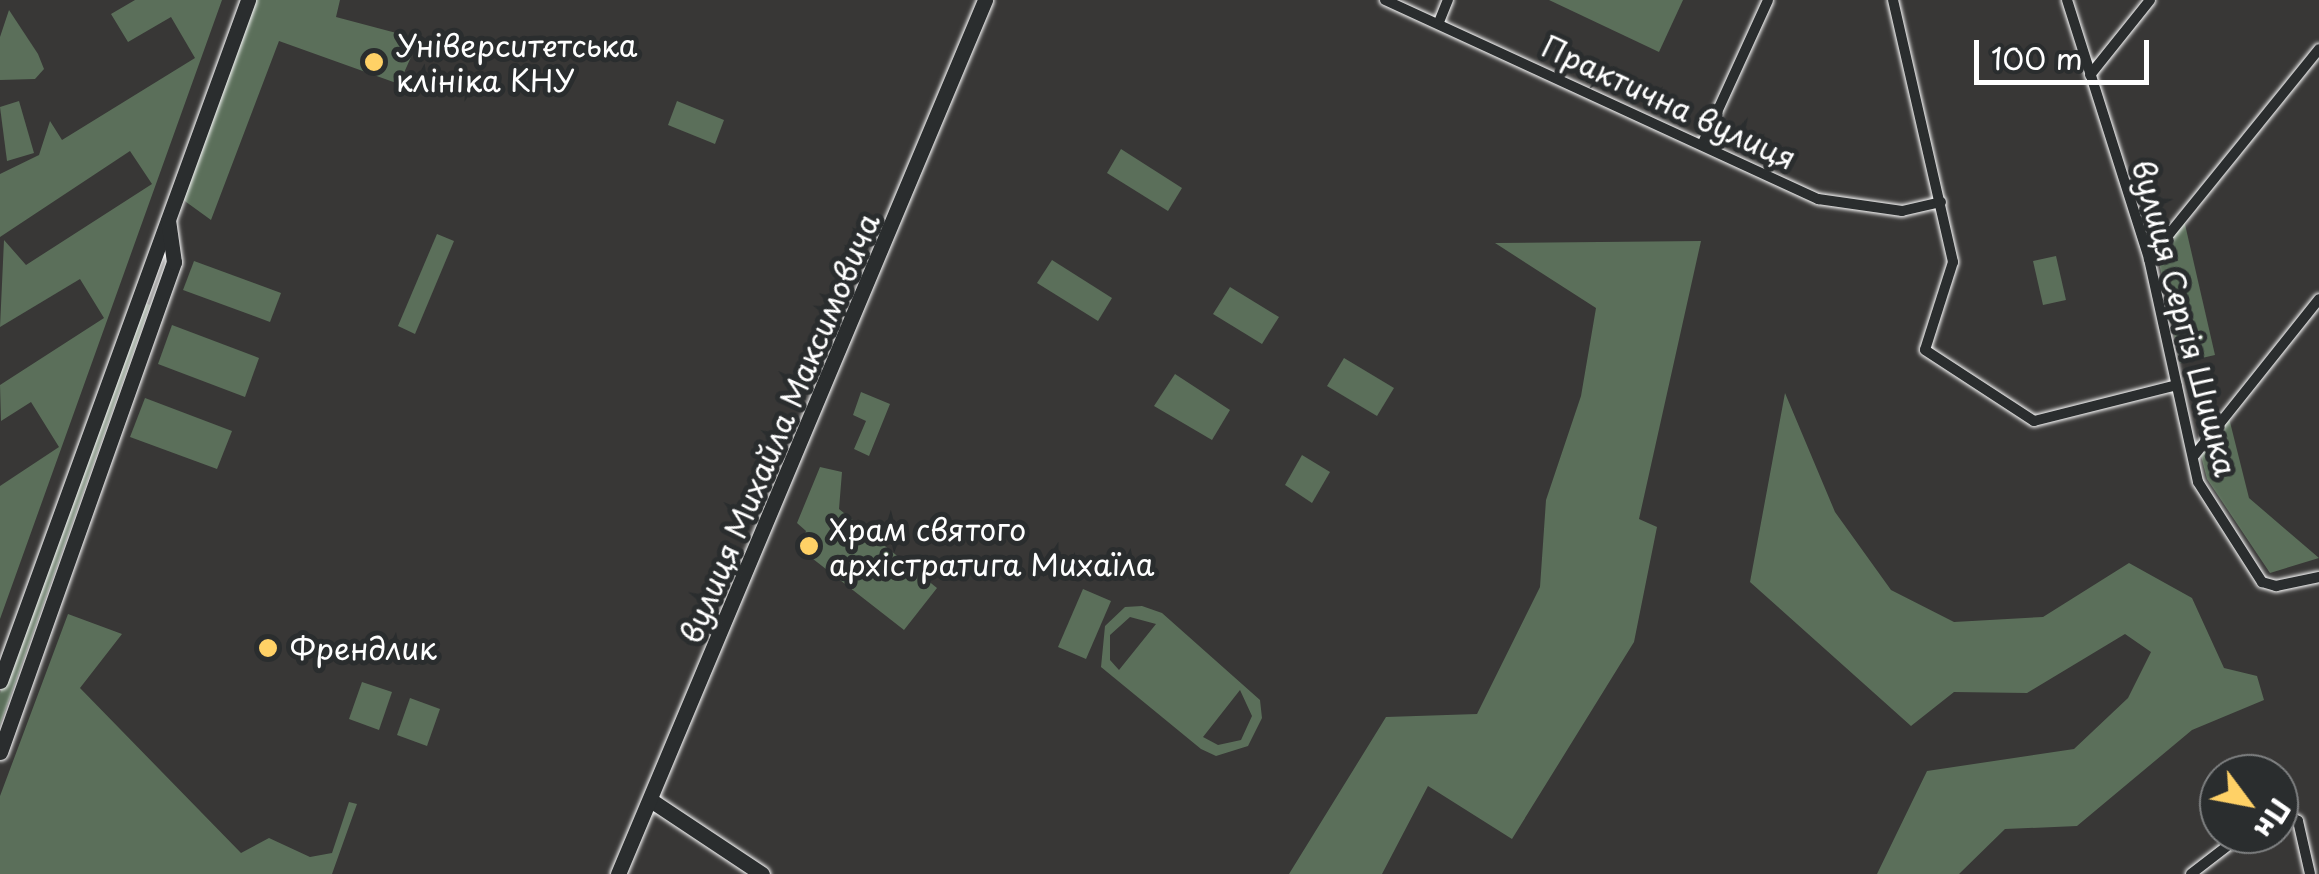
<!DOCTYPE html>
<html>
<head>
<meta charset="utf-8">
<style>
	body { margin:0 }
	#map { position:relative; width:2319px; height:874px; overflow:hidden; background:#383736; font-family:"Playpen Sans",sans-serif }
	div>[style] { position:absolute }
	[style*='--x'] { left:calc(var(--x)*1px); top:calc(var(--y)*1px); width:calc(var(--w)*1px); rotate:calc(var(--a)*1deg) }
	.green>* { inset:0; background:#5b6f5a }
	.roads { filter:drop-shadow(0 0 2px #fff) drop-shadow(0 0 2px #fff) }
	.street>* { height:10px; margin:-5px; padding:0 5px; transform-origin:5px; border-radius:5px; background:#2a2d2e }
	.secondary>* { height:15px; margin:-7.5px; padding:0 7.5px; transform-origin:7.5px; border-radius:7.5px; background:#2a2d2e }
	.dots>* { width:28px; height:28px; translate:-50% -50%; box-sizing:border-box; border:5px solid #2a2d2e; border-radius:50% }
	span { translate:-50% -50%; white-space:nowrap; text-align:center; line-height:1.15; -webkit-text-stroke:10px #2a2d2e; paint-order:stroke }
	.poi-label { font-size:30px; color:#fff }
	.left { translate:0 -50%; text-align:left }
	.street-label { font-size:30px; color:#fff }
	.north { position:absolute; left:2199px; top:754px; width:100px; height:100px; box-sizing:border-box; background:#2a2d2e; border:2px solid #7f8182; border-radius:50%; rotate:122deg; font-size:28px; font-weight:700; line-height:40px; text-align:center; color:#fff }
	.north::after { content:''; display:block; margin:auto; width:35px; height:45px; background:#ffd166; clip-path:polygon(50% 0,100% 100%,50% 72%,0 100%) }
	.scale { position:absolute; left:1974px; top:40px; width:175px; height:45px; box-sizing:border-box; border:5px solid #fff; border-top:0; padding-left:12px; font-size:30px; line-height:35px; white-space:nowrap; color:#fff; -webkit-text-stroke:8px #2a2d2e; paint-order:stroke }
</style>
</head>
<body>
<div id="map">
	<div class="green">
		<div style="clip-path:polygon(135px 0,222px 0,0 619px,0 486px,59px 447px,31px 402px,1px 421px,0 385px,104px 318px,80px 279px,0 327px,4px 240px,26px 265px,152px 184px,130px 151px,0 237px,0 174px,39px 155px,50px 121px,62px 140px,195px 58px,171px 17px,128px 42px,111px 14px)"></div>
		<div style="clip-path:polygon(255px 0,340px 0,336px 17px,419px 39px,399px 84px,279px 41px,211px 220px,182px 199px)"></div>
		<div style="clip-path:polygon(1549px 0,1683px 0,1659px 52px)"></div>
		<div style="clip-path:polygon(9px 10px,38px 54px,44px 69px,35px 79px,0 80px,0 37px)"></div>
		<div style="clip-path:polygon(19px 101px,34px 153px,7px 161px,0 107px)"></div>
		<div style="clip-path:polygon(677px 101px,724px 120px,715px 144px,668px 125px)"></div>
		<div style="clip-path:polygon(1121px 149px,1182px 188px,1168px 211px,1107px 173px)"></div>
		<div style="clip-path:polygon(2184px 220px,2215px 355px,2180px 363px,2157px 253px)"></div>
		<div style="clip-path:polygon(437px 234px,454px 241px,415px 334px,398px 326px)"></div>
		<div style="clip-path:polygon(1701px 241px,1639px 519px,1657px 527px,1634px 642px,1512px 839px,1428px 786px,1382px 874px,1289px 874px,1386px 717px,1477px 714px,1540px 587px,1546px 500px,1581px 396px,1596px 308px,1495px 243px)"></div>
		<div style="clip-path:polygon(2056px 256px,2066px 300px,2043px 305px,2033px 261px)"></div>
		<div style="clip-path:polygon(1052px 260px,1112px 298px,1098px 321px,1037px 283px)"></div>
		<div style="clip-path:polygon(194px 261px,281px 293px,270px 322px,183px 290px)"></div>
		<div style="clip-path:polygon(1230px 287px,1279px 317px,1262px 344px,1213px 314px)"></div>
		<div style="clip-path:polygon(141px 302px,150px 305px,0 725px,0 693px)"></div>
		<div style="clip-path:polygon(172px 325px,259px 358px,245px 397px,158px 364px)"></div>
		<div style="clip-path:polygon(1344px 358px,1394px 388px,1377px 416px,1327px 386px)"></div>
		<div style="clip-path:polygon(1175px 374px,1230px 410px,1212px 440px,1154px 406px)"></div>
		<div style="clip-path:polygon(861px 392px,890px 404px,869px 456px,854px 449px,866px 421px,853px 415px)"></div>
		<div style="clip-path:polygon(1785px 393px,1835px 512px,1891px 590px,1954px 622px,2043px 617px,2129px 563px,2192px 598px,2224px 668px,2257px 676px,2264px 700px,2192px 730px,2077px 826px,2005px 829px,1959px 874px,1877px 874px,1927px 771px,2074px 749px,2128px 698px,2151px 652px,2125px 634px,2027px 693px,1954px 692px,1911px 726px,1750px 582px)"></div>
		<div style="clip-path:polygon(145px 398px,232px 431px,217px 469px,130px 437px)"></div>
		<div style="clip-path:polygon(2229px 418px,2249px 498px,2319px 558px,2270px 573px,2207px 479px,2201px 456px)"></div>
		<div style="clip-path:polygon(1302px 455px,1330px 472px,1312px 503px,1285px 485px)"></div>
		<div style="clip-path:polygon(820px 467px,842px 472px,839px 509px,937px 588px,904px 630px,799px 548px,806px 531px,797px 523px)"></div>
		<div style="clip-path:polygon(1083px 589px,1111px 601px,1086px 659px,1058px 647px)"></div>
		<div style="clip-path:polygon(evenodd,1142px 606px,1162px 613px,1260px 700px,1262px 718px,1248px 746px,1216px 756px,1201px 749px,1101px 667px,1105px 626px,1125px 607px,1142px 606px,1130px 617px,1156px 624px,1119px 670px,1110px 660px,1110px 635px,1130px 617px,1142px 606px,1240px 690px,1252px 716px,1241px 740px,1218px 745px,1203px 737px,1240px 690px)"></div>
		<div style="clip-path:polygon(68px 614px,122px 634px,80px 688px,241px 853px,269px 838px,310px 857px,332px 853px,349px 802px,357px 804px,332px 874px,0 874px,0 796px)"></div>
		<div style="clip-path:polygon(362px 682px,392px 692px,379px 730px,349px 719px)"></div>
		<div style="clip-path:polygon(410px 698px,440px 709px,427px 746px,397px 735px)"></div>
	</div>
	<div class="roads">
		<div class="street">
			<div style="--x:1385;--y:0;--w:477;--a:24.7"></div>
			<div style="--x:1818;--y:199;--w:85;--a:8.1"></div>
			<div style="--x:1902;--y:211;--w:40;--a:-13"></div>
			<div style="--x:1893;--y:0;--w:269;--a:77.1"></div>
			<div style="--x:1953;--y:262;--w:92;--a:107.7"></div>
			<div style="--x:1925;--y:350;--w:130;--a:33.1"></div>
			<div style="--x:2034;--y:421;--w:147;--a:-14.1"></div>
			<div style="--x:2067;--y:0;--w:272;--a:72.4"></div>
			<div style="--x:2149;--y:259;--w:228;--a:77.6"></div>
			<div style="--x:2198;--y:482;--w:119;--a:57.4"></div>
			<div style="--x:2262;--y:582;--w:15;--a:16"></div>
			<div style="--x:2276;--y:586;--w:44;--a:-11.8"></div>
			<div style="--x:1439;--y:22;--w:24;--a:-68"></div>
			<div style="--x:2090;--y:75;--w:96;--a:-51.3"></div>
			<div style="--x:1702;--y:145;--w:159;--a:-65.5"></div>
			<div style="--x:2149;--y:259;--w:270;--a:-51"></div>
			<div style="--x:2193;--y:457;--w:202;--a:-51.4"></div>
			<div style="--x:2279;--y:812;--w:21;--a:25"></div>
			<div style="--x:2298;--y:821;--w:54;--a:77.2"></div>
			<div style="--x:2191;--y:874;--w:66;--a:-37.6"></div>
		</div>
		<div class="secondary">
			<div style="--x:0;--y:681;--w:725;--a:-69.99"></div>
			<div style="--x:0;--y:752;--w:520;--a:-70.45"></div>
			<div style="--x:174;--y:262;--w:42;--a:-98.1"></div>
			<div style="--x:652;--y:801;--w:132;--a:33.6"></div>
			<div style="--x:618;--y:874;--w:948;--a:-67.22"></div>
		</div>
	</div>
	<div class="dots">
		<div style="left:374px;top:62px;background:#ffd166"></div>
		<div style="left:809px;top:546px;background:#ffd166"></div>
		<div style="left:268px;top:648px;background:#ffd166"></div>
	</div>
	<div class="poi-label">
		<span class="left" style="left:396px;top:62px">Університетська<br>клініка КНУ</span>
		<span class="left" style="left:829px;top:546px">Храм святого<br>архістратига Михаїла</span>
		<span class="left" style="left:290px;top:648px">Френдлик</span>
	</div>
	<div class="street-label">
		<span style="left:1669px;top:102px;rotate:25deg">Практична вулиця</span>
		<span style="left:2185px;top:318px;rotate:75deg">вулиця Сергія Шишка</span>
		<span style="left:779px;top:428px;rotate:-67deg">вулиця Михайла Максимовича</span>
	</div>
	<div class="north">Пн</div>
	<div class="scale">100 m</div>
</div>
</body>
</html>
